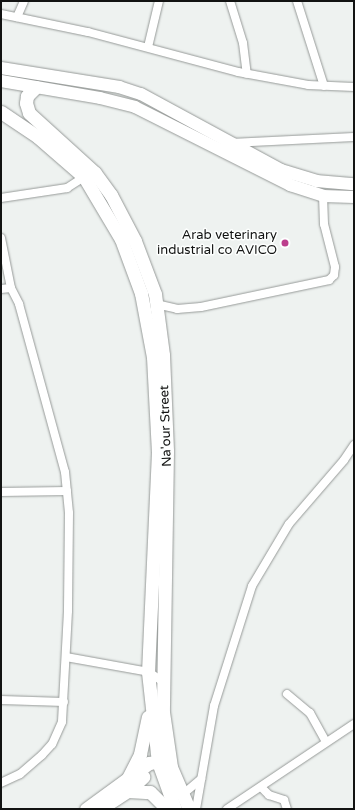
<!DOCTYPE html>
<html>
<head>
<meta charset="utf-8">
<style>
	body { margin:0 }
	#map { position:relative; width:355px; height:810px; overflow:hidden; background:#eef2f0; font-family:"Varela Round",sans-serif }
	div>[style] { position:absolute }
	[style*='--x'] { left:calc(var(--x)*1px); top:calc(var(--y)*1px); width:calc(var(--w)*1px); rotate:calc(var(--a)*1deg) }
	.roads { filter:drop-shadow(0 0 1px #969a98) drop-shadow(0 0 1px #969a98) }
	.minor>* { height:8px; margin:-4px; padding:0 4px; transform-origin:4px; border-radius:4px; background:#fff }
	.primary>* { height:12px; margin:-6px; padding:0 6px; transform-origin:6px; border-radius:6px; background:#fff }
	.trunk>* { height:13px; margin:-6.5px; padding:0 6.5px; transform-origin:6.5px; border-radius:6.5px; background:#fff }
	.dots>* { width:11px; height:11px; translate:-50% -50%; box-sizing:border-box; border:2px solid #fdfffe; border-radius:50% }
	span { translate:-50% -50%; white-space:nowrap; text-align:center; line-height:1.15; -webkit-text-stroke:3px #fdfffe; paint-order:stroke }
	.poi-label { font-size:13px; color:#121312 }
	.right { translate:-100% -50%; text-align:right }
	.street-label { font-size:13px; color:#121312 }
	.frame { position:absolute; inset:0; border:2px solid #121312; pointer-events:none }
</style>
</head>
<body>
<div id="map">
	<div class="roads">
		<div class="minor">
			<div style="--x:230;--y:1;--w:44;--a:72.8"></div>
			<div style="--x:243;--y:43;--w:31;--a:83"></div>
			<div style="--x:297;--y:1;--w:89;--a:72.4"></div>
			<div style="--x:1;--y:14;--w:89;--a:11.7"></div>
			<div style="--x:88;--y:32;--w:155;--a:14.9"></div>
			<div style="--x:238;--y:72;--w:71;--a:10.5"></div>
			<div style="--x:308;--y:85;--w:46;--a:2.5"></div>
			<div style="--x:17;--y:17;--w:17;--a:-66"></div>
			<div style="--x:148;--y:47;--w:47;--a:-76.6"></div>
			<div style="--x:231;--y:143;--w:123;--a:-2.8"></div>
			<div style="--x:1;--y:198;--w:67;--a:-8.6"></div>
			<div style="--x:67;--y:188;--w:20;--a:-33"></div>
			<div style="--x:1;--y:238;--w:51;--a:78.7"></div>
			<div style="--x:1;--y:289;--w:10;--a:-6"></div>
			<div style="--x:11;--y:288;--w:18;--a:63"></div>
			<div style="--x:19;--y:304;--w:174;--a:74.7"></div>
			<div style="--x:65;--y:472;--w:41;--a:84.4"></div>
			<div style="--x:69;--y:513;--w:98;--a:90.6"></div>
			<div style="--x:68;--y:611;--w:111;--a:93.1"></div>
			<div style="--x:62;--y:722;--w:24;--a:114"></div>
			<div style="--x:52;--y:744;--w:15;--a:132"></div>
			<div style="--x:42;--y:755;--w:29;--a:139"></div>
			<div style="--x:20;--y:774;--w:21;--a:155"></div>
			<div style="--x:156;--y:304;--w:22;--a:13"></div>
			<div style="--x:177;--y:309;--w:24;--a:-5"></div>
			<div style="--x:201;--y:307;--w:131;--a:-11.9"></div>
			<div style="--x:329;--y:280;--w:7;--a:-45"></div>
			<div style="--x:334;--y:275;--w:8;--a:-83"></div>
			<div style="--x:335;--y:267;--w:44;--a:-104.3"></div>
			<div style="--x:324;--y:224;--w:28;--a:-92"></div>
			<div style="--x:1;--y:492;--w:66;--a:-0.9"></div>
			<div style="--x:66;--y:657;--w:84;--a:10.2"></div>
			<div style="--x:149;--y:672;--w:16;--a:35"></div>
			<div style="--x:287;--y:694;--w:30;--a:40"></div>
			<div style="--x:310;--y:713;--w:33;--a:61"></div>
			<div style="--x:1;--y:700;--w:63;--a:1.8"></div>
			<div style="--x:262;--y:788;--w:10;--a:45"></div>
			<div style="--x:269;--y:795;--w:16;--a:18"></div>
			<div style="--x:284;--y:800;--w:9;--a:72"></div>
			<div style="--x:182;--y:795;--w:25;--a:-40"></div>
			<div style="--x:196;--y:809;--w:105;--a:-80.1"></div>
			<div style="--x:214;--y:706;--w:126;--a:-72.4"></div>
			<div style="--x:252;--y:586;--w:72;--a:-59.2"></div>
			<div style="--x:289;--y:524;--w:84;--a:-49.3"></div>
			<div style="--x:344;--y:460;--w:18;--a:-56"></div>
			<div style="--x:227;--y:809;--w:153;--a:-33.8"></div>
		</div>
		<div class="primary">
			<div style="--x:1;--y:68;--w:120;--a:9.1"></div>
			<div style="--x:119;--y:87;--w:23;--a:18"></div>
			<div style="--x:141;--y:94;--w:159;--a:28.5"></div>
			<div style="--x:281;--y:170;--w:37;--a:17"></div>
			<div style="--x:316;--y:181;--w:38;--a:5"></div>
			<div style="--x:1;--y:81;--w:100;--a:9.7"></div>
			<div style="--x:100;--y:98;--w:36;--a:14"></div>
			<div style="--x:135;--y:107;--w:174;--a:26.7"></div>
			<div style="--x:290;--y:185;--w:35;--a:18"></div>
			<div style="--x:323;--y:196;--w:31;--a:2"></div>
		</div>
		<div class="trunk">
			<div style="--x:36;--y:87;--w:13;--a:135"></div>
			<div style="--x:27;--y:96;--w:7;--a:98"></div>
			<div style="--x:26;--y:103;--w:10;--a:73"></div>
			<div style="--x:29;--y:113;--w:89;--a:42.3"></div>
			<div style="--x:95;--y:173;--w:27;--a:54"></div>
			<div style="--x:111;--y:195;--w:52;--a:62.4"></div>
			<div style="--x:135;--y:241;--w:57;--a:69.3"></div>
			<div style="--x:155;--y:294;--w:62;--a:82.5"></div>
			<div style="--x:163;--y:355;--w:96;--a:87.6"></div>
			<div style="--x:167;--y:451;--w:261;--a:90.9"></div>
			<div style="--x:163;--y:712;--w:56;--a:81.7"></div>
			<div style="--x:171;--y:767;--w:46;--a:66.8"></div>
			<div style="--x:1;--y:112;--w:45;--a:34"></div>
			<div style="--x:38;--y:137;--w:61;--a:41"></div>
			<div style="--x:84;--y:177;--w:72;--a:59.2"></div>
			<div style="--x:121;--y:239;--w:58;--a:69.7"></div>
			<div style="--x:141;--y:293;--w:65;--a:79.4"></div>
			<div style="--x:153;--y:357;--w:95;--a:87"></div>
			<div style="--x:158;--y:452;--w:220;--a:92.6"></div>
			<div style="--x:148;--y:672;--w:91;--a:83.7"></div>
			<div style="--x:158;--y:762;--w:50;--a:70.1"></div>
			<div style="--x:128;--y:778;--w:27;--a:-63"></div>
			<div style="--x:140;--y:754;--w:38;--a:-78"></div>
			<div style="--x:128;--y:791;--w:22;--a:3"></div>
			<div style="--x:150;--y:792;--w:24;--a:45"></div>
			<div style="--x:103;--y:807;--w:30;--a:-33"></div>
			<div style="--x:128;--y:791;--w:21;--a:-43"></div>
			<div style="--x:86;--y:809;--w:78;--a:-36.1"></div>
			<div style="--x:149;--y:763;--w:6;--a:-9"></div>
			<div style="--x:155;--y:762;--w:10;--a:17"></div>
		</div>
	</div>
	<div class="dots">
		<div style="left:285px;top:243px;background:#bc3f8d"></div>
	</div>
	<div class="poi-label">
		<span class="right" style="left:277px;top:243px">Arab veterinary<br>industrial co AVICO</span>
	</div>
	<div class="street-label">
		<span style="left:166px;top:426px;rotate:-92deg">Na'our Street</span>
	</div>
	<div class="frame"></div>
</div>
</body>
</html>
